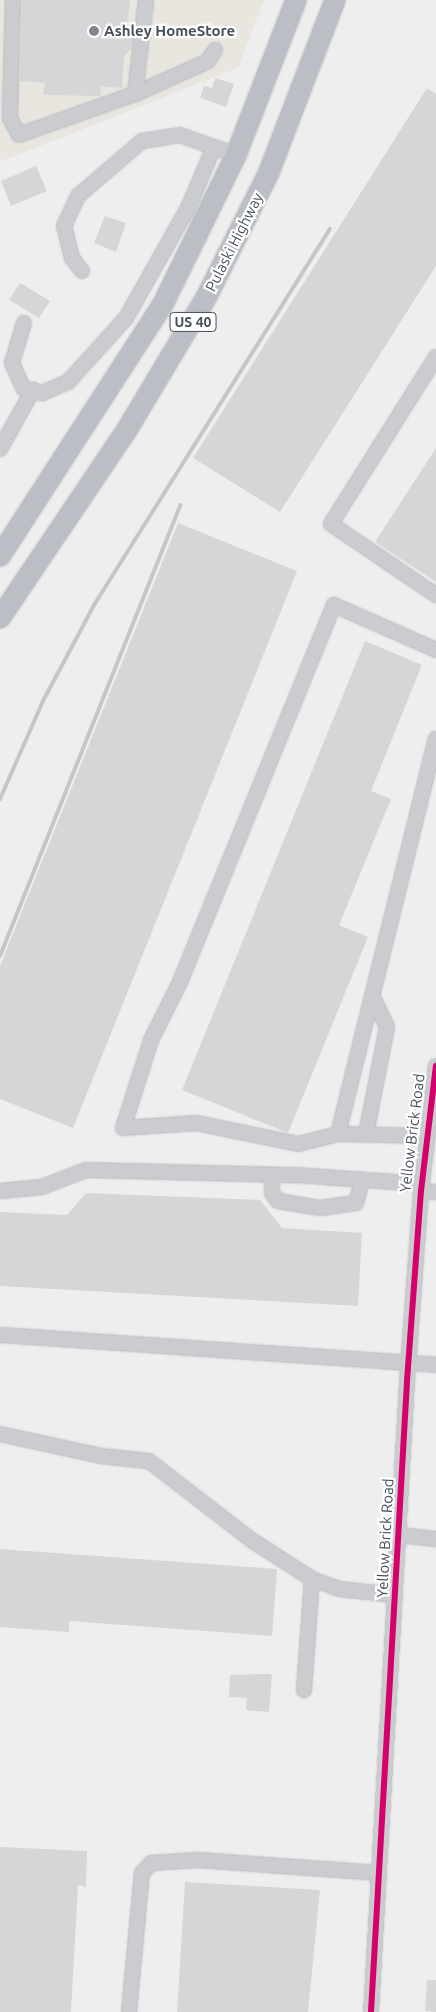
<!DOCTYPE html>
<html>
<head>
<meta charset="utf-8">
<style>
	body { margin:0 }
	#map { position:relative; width:436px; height:2012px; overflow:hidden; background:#efeeee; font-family:Ubuntu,sans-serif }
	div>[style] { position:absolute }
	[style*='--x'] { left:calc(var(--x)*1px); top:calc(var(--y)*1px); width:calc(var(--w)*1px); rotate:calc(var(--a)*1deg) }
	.commercial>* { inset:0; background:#e8e6de }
	.building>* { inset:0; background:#d6d6d8 }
	.roads { filter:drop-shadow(0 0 1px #b4b7be) drop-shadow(0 0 1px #b4b7be) }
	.minor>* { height:14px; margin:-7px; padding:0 7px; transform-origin:7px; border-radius:7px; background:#cacccf }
	.highway>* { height:20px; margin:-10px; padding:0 10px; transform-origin:10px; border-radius:10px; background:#bbbec4 }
	.rail>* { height:4px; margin:-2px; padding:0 2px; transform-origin:2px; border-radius:2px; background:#c4c6c8 }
	.cycleway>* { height:6px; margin:-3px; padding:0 3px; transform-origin:3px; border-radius:3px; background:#d6006c }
	.dots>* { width:14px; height:14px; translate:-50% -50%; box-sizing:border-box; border:2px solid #fff; border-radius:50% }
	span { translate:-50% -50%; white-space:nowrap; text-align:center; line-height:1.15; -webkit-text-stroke:4.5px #fff; paint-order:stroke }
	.shield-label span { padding:1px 4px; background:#fff; border:1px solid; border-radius:4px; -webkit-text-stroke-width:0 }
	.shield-label { font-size:14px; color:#464f5a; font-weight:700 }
	.poi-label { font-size:15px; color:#464f5a; font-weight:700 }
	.left { translate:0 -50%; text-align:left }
	.street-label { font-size:15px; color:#464f5a }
</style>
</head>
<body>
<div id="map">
	<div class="commercial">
		<div style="clip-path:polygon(0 0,264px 0,238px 68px,0 162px)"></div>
	</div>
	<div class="building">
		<div style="clip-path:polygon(22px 0,130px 0,127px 29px,133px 37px,132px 48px,124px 56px,122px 88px,101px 86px,100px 96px,43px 95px,45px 83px,20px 81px)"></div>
		<div style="clip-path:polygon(215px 78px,234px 84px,226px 107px,200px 98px,204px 86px,212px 88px)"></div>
		<div style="clip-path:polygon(427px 88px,436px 94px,436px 266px,280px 512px,193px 458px)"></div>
		<div style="clip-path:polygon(36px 166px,47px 191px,11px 206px,1px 181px)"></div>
		<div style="clip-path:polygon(105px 216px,126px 223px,116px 252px,94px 243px)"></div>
		<div style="clip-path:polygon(20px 283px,50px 301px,39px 318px,9px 300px)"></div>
		<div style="clip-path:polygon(436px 448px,436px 582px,375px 542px)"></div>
		<div style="clip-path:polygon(178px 523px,297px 571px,73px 1128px,0 1099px,0 966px)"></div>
		<div style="clip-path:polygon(365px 641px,422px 665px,371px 791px,391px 799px,339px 925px,368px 937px,288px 1133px,182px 1090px)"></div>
		<div style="clip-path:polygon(86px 1193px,260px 1200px,282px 1228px,362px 1233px,358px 1306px,0 1286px,0 1212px,67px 1215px)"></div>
		<div style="clip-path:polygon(0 1549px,277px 1569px,272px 1636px,69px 1621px,69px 1632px,0 1627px)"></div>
		<div style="clip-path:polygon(262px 1674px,272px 1674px,269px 1712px,246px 1710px,247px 1698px,229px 1697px,230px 1675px)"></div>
		<div style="clip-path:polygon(0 1847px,87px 1851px,86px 1887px,78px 1885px,71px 2012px,0 2012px)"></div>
		<div style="clip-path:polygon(185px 1882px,320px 1890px,308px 2012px,177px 2012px)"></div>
		<div style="clip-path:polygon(427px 1980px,436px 1980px,436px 2012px,425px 2011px)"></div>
	</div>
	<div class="roads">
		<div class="minor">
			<div style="--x:13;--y:0;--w:118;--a:91.5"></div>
			<div style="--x:10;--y:118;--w:19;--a:62"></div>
			<div style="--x:19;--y:135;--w:123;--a:-19.5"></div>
			<div style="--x:135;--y:94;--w:95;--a:-83.3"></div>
			<div style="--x:135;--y:94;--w:80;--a:-24.3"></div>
			<div style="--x:208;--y:61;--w:13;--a:-58"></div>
			<div style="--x:82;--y:271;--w:16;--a:-128"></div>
			<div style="--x:72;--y:258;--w:33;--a:-104"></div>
			<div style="--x:64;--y:226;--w:33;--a:-65"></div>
			<div style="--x:78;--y:196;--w:84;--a:-40.7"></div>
			<div style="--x:142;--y:141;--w:38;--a:-9"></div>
			<div style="--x:180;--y:135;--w:59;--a:19.7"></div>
			<div style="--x:24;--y:323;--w:42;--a:106.7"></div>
			<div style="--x:12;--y:363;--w:27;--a:66"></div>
			<div style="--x:23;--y:388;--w:20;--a:15"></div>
			<div style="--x:42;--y:393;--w:28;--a:-23"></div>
			<div style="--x:68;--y:382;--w:86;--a:-47.8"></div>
			<div style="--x:126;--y:318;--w:126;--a:-60.6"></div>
			<div style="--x:188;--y:208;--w:66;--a:-66.9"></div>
			<div style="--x:436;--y:357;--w:197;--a:122.2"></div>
			<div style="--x:331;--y:524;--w:127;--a:34.1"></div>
			<div style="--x:0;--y:449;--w:68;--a:-60.8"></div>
			<div style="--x:338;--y:1134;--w:407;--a:-76.1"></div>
			<div style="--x:366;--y:1134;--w:109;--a:-78.9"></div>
			<div style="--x:387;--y:1027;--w:31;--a:-115"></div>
			<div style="--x:427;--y:1136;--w:89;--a:-178.7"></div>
			<div style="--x:338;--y:1134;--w:41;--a:166"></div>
			<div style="--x:298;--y:1144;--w:103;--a:-168.3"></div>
			<div style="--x:197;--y:1123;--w:74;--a:176.1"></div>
			<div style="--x:123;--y:1128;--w:92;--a:-72.3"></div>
			<div style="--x:151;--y:1040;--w:65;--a:-63.4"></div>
			<div style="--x:180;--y:982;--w:407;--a:-67.8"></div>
			<div style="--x:334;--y:605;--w:111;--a:23.8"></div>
			<div style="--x:272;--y:1175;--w:18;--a:90"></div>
			<div style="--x:272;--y:1193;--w:10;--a:53"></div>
			<div style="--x:278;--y:1201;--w:43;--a:9.5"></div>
			<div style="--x:320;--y:1208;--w:36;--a:-8"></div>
			<div style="--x:356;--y:1203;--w:24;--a:-75"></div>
			<div style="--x:0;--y:1191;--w:42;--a:-5.4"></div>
			<div style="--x:42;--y:1187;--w:47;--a:-21.1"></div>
			<div style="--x:86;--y:1170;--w:210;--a:1.4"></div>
			<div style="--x:296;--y:1175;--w:125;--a:4.1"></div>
			<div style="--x:421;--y:1191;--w:15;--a:4"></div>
			<div style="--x:0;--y:1335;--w:437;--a:3.9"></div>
			<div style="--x:0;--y:1434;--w:103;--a:12.3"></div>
			<div style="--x:101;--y:1456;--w:48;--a:5.9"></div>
			<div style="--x:149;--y:1461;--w:131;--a:37.6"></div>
			<div style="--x:253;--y:1541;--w:70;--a:32.8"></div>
			<div style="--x:312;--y:1579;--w:30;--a:20"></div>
			<div style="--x:340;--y:1589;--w:54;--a:6.3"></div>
			<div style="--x:398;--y:1535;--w:38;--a:6"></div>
			<div style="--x:304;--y:1690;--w:111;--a:-85.9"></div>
			<div style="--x:129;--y:2012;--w:140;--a:-84.7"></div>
			<div style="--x:142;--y:1873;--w:13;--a:-48"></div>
			<div style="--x:151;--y:1863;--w:47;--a:-3.7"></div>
			<div style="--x:198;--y:1860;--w:181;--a:4.1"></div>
			<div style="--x:371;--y:2012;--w:632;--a:-86.73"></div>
			<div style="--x:407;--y:1381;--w:191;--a:-85.8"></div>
			<div style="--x:421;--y:1191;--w:126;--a:-83.2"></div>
		</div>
		<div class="highway">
			<div style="--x:0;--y:556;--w:300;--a:-57.1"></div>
			<div style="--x:163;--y:304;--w:166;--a:-63.9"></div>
			<div style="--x:236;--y:155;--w:166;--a:-68.8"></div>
			<div style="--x:0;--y:618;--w:229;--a:-56"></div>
			<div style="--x:128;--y:428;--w:154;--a:-59.1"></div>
			<div style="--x:207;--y:296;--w:139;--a:-63.4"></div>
			<div style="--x:269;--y:172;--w:184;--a:-69"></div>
		</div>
	</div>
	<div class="rail">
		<div style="--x:0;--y:799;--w:107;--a:-66.3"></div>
		<div style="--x:43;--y:701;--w:109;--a:-62"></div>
		<div style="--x:94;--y:605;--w:444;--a:-57.9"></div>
		<div style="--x:0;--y:956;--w:486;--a:-68.2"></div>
	</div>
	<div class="cycleway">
		<div style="--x:371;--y:2012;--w:632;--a:-86.73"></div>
		<div style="--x:407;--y:1381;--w:191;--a:-85.8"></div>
		<div style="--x:421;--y:1191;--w:126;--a:-83.2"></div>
	</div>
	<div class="dots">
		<div style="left:94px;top:31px;background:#81878e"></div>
	</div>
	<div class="shield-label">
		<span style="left:193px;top:322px">US 40</span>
	</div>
	<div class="poi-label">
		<span class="left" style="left:104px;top:31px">Ashley HomeStore</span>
	</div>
	<div class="street-label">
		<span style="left:234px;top:242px;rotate:-63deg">Pulaski Highway</span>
		<span style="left:412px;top:1133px;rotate:-83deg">Yellow Brick Road</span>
		<span style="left:385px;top:1538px;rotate:-87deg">Yellow Brick Road</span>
	</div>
</div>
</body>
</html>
